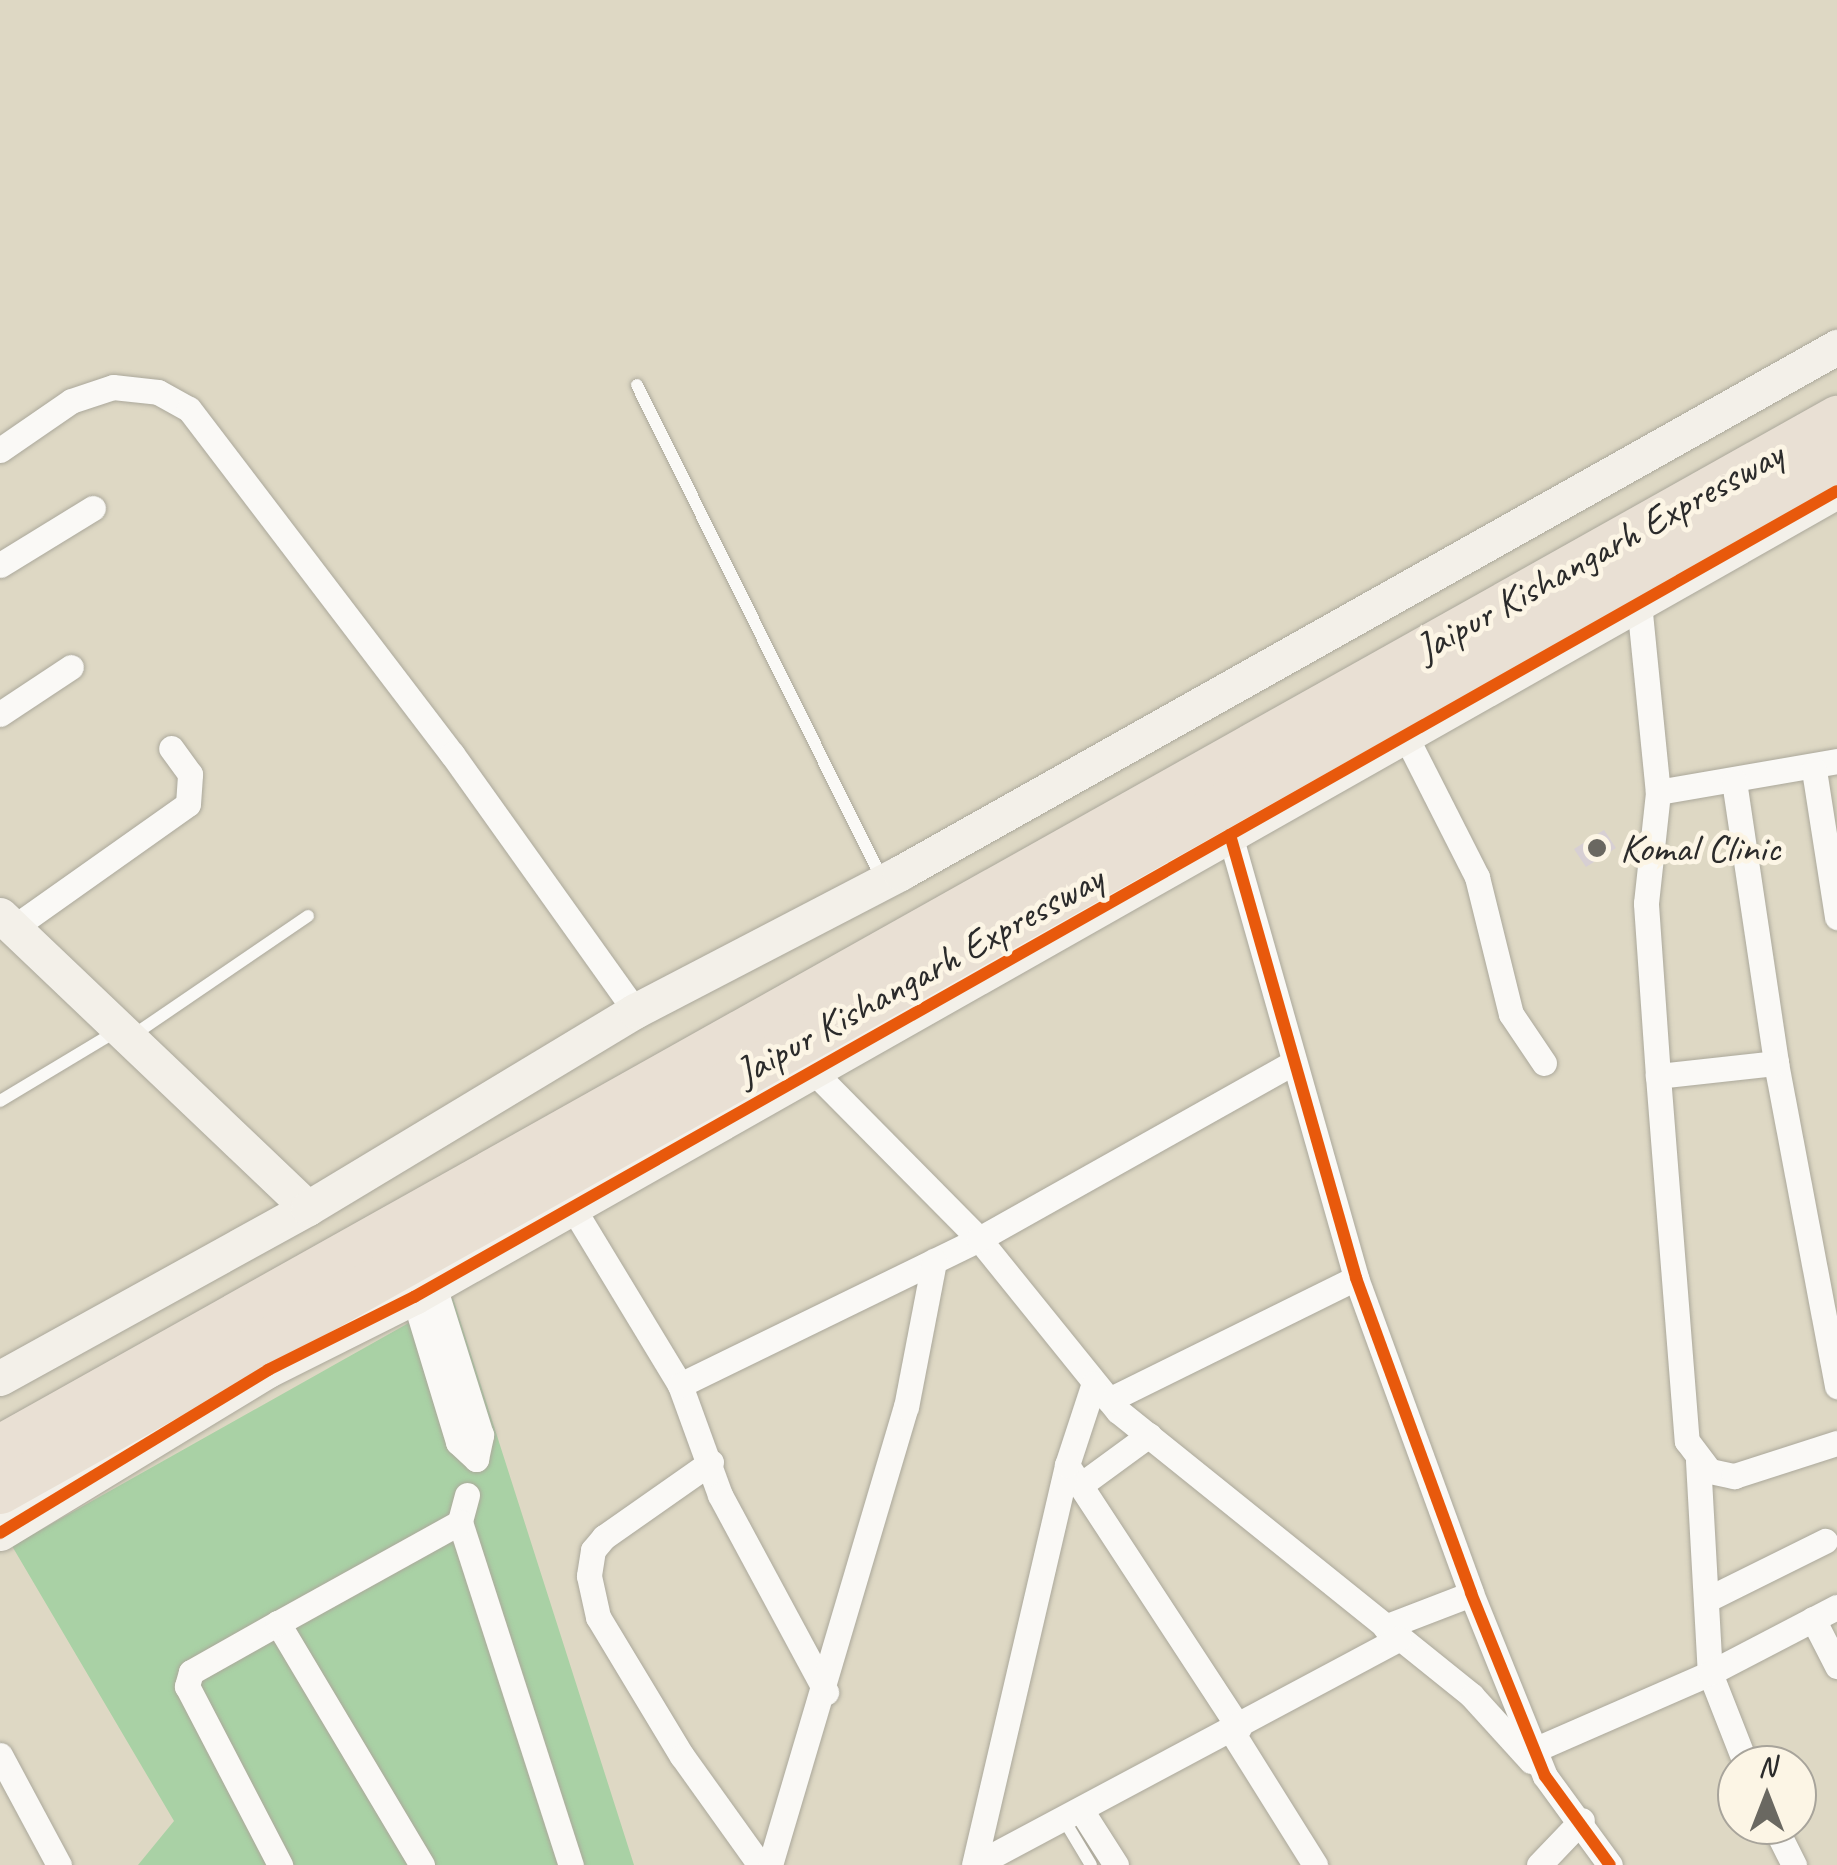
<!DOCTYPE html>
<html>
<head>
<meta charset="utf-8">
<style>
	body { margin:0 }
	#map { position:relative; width:1837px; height:1865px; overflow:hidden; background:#ded8c4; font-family:Caveat,sans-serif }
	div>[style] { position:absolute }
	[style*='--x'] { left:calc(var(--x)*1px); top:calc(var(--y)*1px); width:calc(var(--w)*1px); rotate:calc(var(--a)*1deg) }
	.green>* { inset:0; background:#a9d1a5 }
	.building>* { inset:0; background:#d7cfd3 }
	.roads { filter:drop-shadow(0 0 2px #aba89b) drop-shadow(0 0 2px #aba89b) }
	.lane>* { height:12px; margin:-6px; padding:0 6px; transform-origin:6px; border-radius:6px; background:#faf9f6 }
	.street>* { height:25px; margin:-12.5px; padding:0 12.5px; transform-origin:12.5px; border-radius:12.5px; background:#faf9f6 }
	.secondary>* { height:35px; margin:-17.5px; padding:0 17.5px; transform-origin:17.5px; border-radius:17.5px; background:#f3f0e9 }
	.highway>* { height:45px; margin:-22.5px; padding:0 22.5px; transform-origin:22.5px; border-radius:22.5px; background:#e9e0d4 }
	.cycleway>* { height:12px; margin:-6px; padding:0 6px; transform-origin:6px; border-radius:6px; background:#e8590c }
	.dots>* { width:28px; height:28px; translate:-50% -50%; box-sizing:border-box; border:5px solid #fcf5e5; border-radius:50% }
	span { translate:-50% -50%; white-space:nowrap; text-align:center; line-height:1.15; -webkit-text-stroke:10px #fcf5e5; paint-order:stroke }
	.street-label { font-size:40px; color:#2b2b2b }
	.poi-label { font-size:40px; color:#2b2b2b }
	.left { translate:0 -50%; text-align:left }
	.north { position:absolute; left:1717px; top:1745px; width:100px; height:100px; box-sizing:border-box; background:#fcf5e5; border:2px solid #a8a49b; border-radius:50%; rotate:0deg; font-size:28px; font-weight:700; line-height:40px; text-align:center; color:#2b2b2b }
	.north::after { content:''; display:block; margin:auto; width:35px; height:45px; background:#6a6861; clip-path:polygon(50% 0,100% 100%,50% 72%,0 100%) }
</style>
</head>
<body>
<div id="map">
	<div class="green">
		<div style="clip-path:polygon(453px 1298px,634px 1865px,138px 1865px,174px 1821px,12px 1546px)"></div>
	</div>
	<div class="building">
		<div style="clip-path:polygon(1604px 830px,1616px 848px,1586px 867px,1574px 849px)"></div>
	</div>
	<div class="roads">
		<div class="lane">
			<div style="--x:637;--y:385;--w:551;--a:63.62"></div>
			<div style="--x:132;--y:1036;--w:213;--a:-34.3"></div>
			<div style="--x:0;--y:1101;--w:138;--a:-31"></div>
			<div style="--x:1064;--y:1820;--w:52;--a:59"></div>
		</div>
		<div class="street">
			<div style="--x:0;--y:450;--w:86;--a:-34.6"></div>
			<div style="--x:71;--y:401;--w:44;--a:-18.4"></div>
			<div style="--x:113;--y:387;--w:45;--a:6.3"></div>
			<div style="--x:158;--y:392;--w:35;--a:29"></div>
			<div style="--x:189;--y:409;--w:434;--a:52.7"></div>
			<div style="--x:452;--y:754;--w:315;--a:54.5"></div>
			<div style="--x:0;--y:565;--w:109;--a:-31.5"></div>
			<div style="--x:1639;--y:603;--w:190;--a:84.3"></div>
			<div style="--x:1658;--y:792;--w:182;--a:-9.8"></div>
			<div style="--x:0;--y:714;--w:85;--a:-33.5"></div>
			<div style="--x:1406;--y:737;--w:157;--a:63.1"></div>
			<div style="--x:1477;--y:877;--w:141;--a:76.1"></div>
			<div style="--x:1511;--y:1014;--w:59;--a:56"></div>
			<div style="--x:1814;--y:770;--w:149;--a:81.1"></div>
			<div style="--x:1734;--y:781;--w:285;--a:81.5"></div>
			<div style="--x:1776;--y:1063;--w:329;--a:79.3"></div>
			<div style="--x:1230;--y:835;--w:461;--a:74.1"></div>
			<div style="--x:1356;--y:1278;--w:335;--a:69.9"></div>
			<div style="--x:1471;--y:1593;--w:197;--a:68"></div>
			<div style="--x:1545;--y:1776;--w:110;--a:53.9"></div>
			<div style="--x:13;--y:928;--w:214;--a:-35.3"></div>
			<div style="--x:188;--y:804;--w:30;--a:-86"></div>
			<div style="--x:190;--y:774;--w:32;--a:-126"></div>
			<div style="--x:1776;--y:1063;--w:119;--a:173.7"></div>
			<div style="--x:1658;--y:1076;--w:366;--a:85.5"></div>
			<div style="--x:1687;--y:1441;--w:38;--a:53"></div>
			<div style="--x:1710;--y:1471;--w:25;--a:12"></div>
			<div style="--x:1734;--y:1476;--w:108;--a:-17.8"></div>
			<div style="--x:810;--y:1068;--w:240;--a:45.3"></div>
			<div style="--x:979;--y:1239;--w:221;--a:51.1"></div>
			<div style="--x:1118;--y:1411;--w:454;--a:38.8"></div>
			<div style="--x:1472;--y:1696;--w:88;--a:47.8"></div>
			<div style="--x:1658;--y:1076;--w:173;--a:-94"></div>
			<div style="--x:1646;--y:903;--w:112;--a:-83.8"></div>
			<div style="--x:571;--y:1205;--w:210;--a:58.8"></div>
			<div style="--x:680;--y:1385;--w:117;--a:70"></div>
			<div style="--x:720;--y:1495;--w:224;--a:61.7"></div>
			<div style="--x:414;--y:1297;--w:152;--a:73.1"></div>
			<div style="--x:458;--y:1442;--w:25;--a:43"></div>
			<div style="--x:476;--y:1459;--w:25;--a:-78"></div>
			<div style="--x:481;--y:1435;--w:156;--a:-107.5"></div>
			<div style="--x:680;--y:1385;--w:333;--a:-26"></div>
			<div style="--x:979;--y:1239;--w:360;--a:-29.3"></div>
			<div style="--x:1109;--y:1400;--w:275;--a:-26.3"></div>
			<div style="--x:1698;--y:1461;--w:212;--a:86.8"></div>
			<div style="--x:1710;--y:1673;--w:99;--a:68.6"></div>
			<div style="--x:711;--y:1462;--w:131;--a:145"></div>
			<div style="--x:604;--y:1537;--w:17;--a:130"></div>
			<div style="--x:593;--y:1550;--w:26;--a:99"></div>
			<div style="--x:589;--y:1576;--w:42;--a:77.6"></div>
			<div style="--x:598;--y:1617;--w:162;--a:58.9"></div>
			<div style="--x:682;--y:1756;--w:134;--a:54.4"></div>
			<div style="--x:1067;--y:1465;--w:314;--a:56.8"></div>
			<div style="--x:1082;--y:1484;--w:83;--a:-36.2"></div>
			<div style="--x:467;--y:1495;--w:28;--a:105"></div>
			<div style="--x:460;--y:1522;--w:361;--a:72.1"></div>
			<div style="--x:1706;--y:1600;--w:133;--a:-26.4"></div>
			<div style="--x:1813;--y:1619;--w:53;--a:62.9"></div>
			<div style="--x:278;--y:1623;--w:100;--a:150.6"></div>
			<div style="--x:191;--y:1672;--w:15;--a:106"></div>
			<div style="--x:187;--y:1686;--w:202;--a:62.5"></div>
			<div style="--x:1385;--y:1627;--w:92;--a:-21"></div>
			<div style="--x:1232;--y:1732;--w:157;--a:58"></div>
			<div style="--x:1534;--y:1750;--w:192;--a:-23.6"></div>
			<div style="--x:1710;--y:1673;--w:143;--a:-27.5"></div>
			<div style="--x:0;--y:1755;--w:125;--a:61.8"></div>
			<div style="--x:1081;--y:1810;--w:65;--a:57.5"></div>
			<div style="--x:1774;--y:1825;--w:45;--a:63.4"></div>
			<div style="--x:422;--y:1865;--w:282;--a:-120.8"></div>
			<div style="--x:278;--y:1623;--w:208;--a:-29"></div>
			<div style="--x:770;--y:1865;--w:478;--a:-73.5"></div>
			<div style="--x:906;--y:1407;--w:149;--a:-79.1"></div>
			<div style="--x:974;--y:1865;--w:411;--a:-76.9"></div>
			<div style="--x:1067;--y:1465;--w:86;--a:-71.8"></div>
			<div style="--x:975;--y:1865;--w:480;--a:-28.1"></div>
			<div style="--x:1539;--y:1865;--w:62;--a:-46.3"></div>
		</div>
		<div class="secondary">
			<div style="--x:0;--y:915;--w:425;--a:43.6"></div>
			<div style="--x:0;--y:1378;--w:352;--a:-28.9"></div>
			<div style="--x:308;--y:1208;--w:382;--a:-31.1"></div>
			<div style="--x:635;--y:1011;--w:299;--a:-27.5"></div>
			<div style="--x:900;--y:873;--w:1075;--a:-29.31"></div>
			<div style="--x:0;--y:1533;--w:314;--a:-31.3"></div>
			<div style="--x:268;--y:1370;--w:163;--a:-26.6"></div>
			<div style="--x:414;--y:1297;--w:1635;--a:-29.53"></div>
		</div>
		<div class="highway">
			<div style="--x:0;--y:1447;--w:2106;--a:-29.26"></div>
			<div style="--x:0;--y:1491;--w:2107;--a:-29.3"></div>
		</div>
	</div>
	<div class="cycleway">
		<div style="--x:1230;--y:835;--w:461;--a:74.1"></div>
		<div style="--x:1356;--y:1278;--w:335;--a:69.9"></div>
		<div style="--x:1471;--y:1593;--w:197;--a:68"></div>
		<div style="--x:1545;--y:1776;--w:110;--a:53.9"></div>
		<div style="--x:0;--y:1533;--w:314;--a:-31.3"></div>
		<div style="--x:268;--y:1370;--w:163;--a:-26.6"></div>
		<div style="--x:414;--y:1297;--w:1635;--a:-29.53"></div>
	</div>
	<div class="dots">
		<div style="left:1597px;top:848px;background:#6a6861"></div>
	</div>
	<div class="street-label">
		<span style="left:1599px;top:551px;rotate:-29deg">Jaipur Kishangarh Expressway</span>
		<span style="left:919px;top:975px;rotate:-29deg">Jaipur Kishangarh Expressway</span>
	</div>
	<div class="poi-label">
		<span class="left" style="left:1620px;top:848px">Komal Clinic</span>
	</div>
	<div class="north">N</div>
</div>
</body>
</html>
